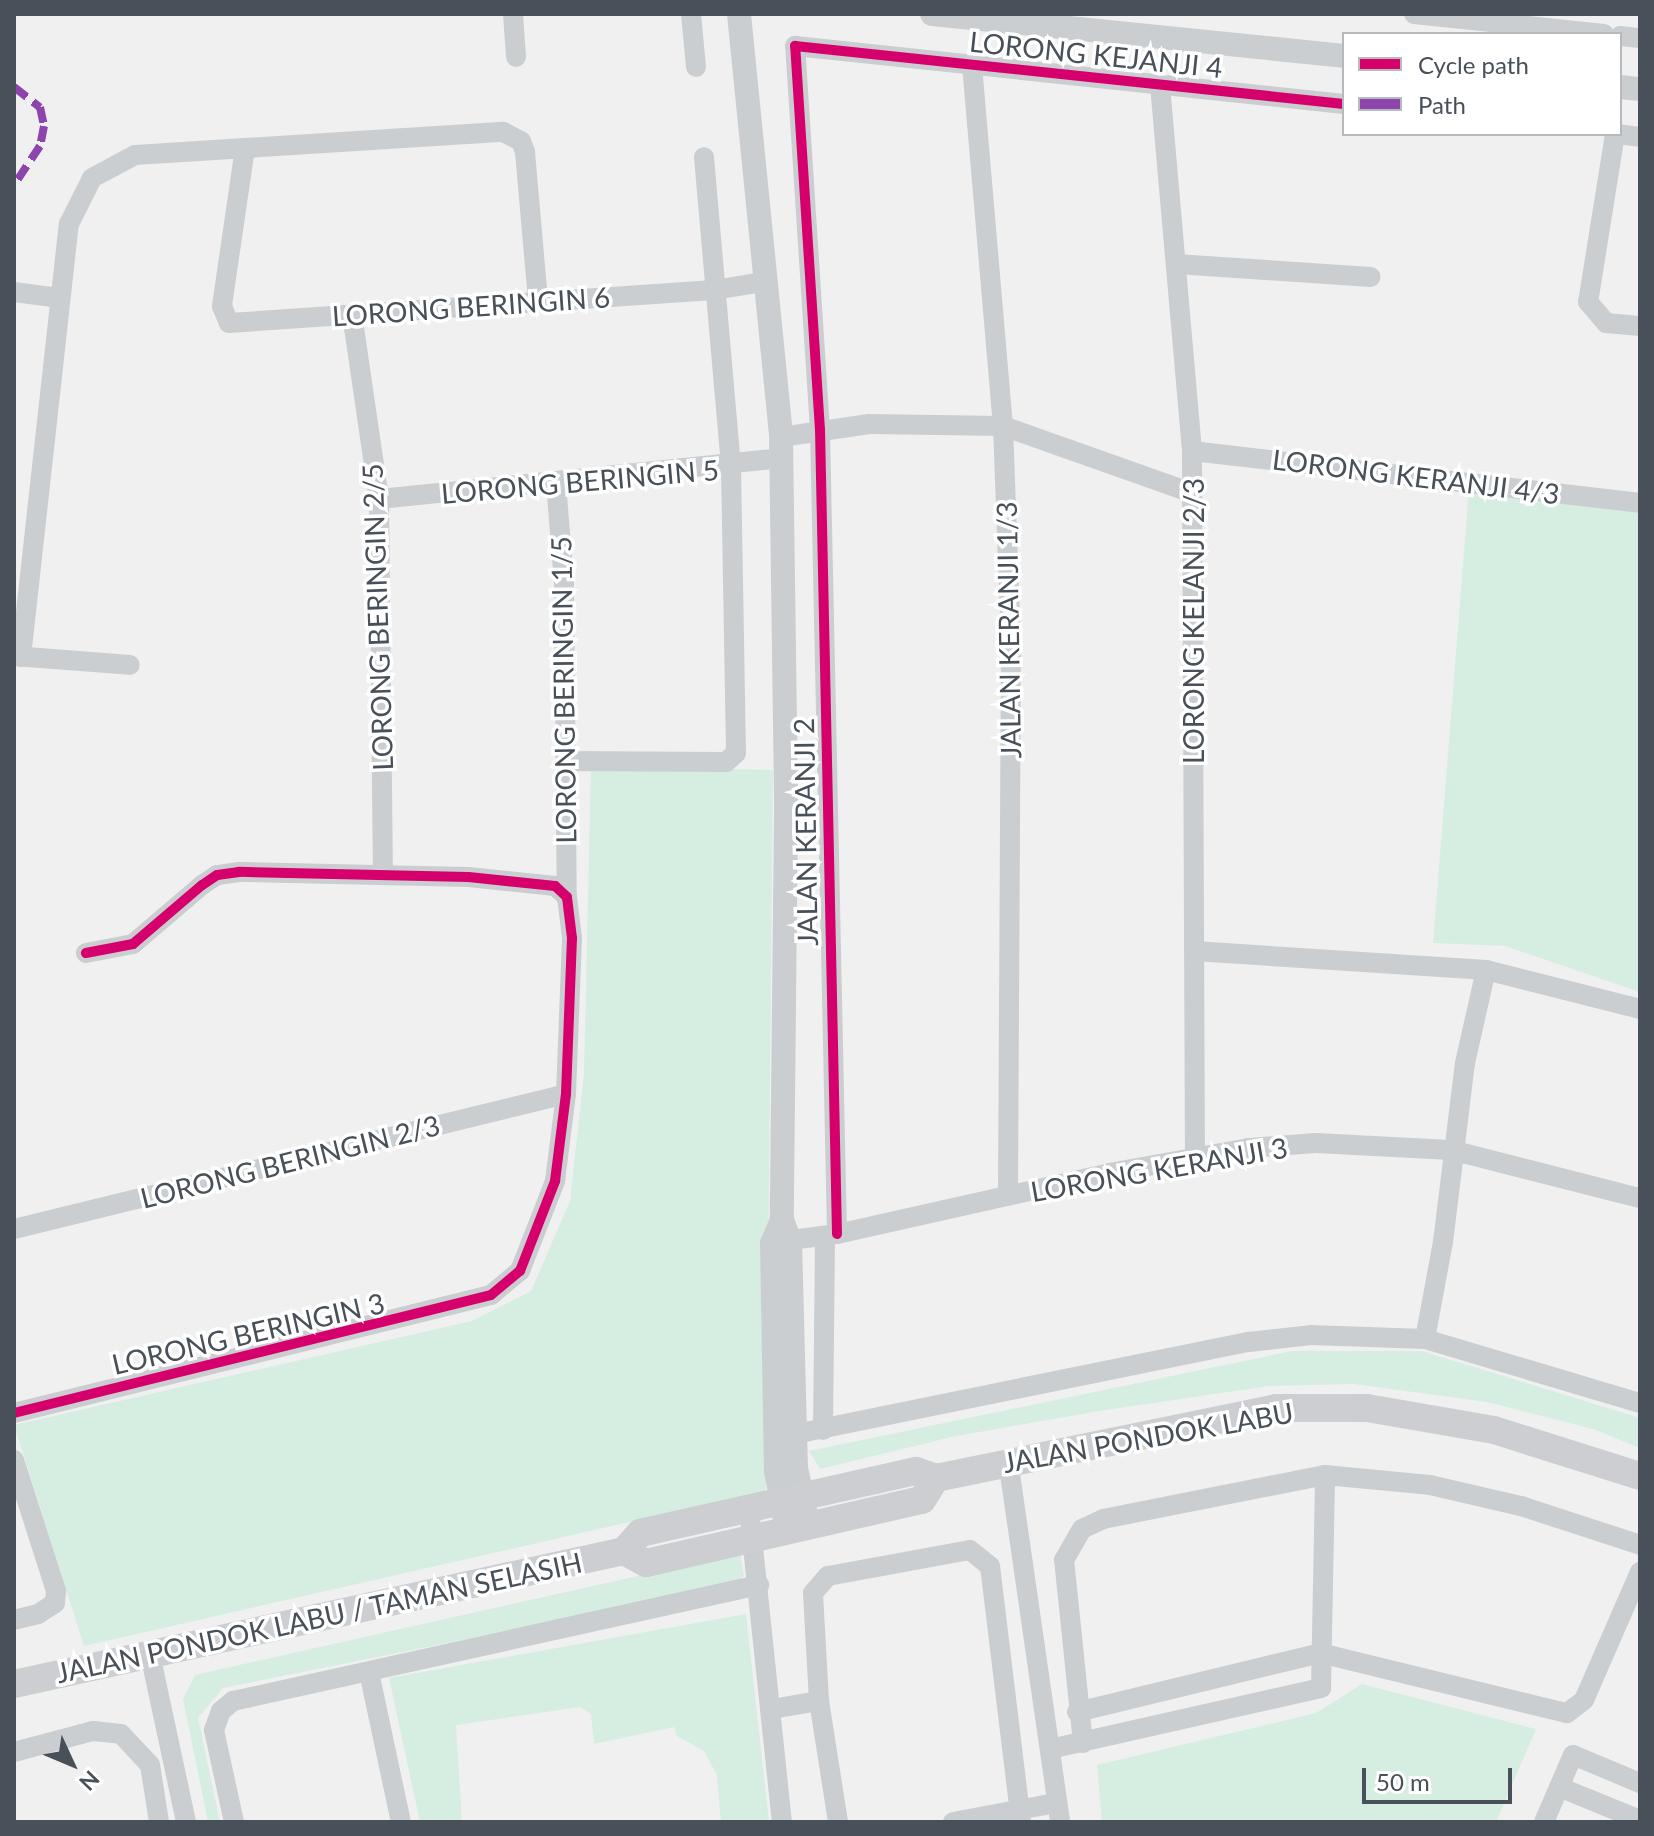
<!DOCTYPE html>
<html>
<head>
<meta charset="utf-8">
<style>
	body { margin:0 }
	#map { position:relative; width:1654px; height:1836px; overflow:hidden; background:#f0f0f0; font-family:Lato,sans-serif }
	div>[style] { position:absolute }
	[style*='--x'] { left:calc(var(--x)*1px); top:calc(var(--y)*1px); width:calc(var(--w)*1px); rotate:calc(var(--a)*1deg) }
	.green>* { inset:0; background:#d6ede1 }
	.minor>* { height:20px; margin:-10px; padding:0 10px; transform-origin:10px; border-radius:10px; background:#cbced0 }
	.tertiary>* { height:24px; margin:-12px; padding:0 12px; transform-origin:12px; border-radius:12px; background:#cbced0 }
	.secondary>* { height:28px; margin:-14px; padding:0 14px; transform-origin:14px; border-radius:14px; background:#ccced1 }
	.quiet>* { height:8px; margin-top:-4px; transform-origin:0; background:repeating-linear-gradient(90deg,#8e44ad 0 16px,transparent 0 24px) }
	.cycleway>* { height:10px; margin:-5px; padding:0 5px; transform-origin:5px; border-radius:5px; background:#d6006c }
	span { translate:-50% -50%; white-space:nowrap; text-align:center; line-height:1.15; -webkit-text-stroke:7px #fff; paint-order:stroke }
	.street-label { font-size:28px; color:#48505a }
	.frame { position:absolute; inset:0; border:16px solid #48505a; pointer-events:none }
	.legend { position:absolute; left:1342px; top:32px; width:280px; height:104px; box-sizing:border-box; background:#fff; border:2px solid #b6b9bd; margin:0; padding:10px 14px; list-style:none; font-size:24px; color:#48505a }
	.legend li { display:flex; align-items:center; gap:16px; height:40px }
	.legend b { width:40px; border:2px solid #b6b9bd }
	.north { position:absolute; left:32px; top:1724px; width:80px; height:80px; -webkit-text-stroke:6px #fff; paint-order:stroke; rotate:134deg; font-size:22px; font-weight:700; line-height:32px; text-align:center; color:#48505a }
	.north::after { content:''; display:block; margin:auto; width:28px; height:36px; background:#48505a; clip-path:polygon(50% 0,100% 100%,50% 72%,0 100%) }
	.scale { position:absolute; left:1362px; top:1768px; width:150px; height:36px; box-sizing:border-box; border:4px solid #48505a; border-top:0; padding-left:10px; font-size:24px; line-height:28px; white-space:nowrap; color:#48505a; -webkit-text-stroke:6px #fff; paint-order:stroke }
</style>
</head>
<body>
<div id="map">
	<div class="green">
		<div style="clip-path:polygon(1469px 489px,1640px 510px,1640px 992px,1505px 946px,1433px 943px)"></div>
		<div style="clip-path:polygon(591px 766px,773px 770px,766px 1491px,84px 1646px,14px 1425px,472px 1321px,531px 1291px,570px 1201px,584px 1073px)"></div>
		<div style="clip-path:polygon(1292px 1351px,1422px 1351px,1640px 1418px,1640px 1448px,1593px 1429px,1487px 1402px,1354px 1384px,1269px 1386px,1099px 1411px,956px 1436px,820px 1469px,809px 1451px)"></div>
		<div style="clip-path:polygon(740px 1553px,744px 1576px,727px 1587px,223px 1688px,198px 1718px,220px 1822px,208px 1822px,183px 1699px,195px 1675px)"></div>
		<div style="clip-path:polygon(746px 1614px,769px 1822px,721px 1822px,717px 1775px,704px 1751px,677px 1736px,674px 1727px,594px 1744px,591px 1714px,580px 1707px,456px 1725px,462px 1822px,420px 1822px,389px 1678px)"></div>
		<div style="clip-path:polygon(1362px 1684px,1536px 1729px,1496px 1822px,1102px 1822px,1097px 1765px,1316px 1713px)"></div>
	</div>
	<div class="minor">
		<div style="--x:513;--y:14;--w:43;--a:86"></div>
		<div style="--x:691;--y:14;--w:53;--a:84.6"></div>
		<div style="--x:1414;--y:14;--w:191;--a:6"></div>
		<div style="--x:1620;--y:36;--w:20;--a:6"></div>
		<div style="--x:972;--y:65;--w:362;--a:85.1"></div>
		<div style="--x:1003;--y:426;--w:214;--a:87.9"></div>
		<div style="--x:1011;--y:640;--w:556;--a:90.31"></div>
		<div style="--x:1160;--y:85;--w:367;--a:85"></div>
		<div style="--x:1192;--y:451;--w:707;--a:89.76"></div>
		<div style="--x:1615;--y:134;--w:170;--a:99.1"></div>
		<div style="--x:1588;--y:302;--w:28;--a:49"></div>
		<div style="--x:1606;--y:323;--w:34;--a:5"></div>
		<div style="--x:1617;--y:134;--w:23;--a:7"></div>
		<div style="--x:245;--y:148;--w:160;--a:98.3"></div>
		<div style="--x:222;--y:306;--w:18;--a:68"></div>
		<div style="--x:229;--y:323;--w:486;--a:-3.9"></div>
		<div style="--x:714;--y:290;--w:50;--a:-9.3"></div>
		<div style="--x:1176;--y:264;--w:195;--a:3.8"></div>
		<div style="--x:14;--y:292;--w:45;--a:7.6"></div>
		<div style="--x:352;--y:314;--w:187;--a:81.7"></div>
		<div style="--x:379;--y:499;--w:375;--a:89.4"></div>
		<div style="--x:781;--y:437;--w:89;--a:-8.4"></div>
		<div style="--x:869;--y:424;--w:134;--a:0.9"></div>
		<div style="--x:1003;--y:426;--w:201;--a:19.5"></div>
		<div style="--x:1192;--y:451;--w:451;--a:6.6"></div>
		<div style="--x:556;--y:483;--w:100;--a:85.4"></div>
		<div style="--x:564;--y:583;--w:314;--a:89.5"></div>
		<div style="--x:379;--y:499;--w:404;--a:-5.8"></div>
		<div style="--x:14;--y:656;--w:116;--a:4.4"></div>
		<div style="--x:21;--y:657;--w:436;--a:-83.7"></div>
		<div style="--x:69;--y:224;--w:51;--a:-63.4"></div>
		<div style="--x:92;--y:178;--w:49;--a:-28.1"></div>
		<div style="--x:135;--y:155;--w:369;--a:-3.6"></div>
		<div style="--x:503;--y:132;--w:20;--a:27"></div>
		<div style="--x:521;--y:141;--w:12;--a:70"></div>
		<div style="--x:525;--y:152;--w:151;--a:85"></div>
		<div style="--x:565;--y:761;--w:161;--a:0.4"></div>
		<div style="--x:726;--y:762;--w:13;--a:-42"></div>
		<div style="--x:736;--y:753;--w:287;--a:-91"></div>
		<div style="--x:731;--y:466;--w:310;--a:-95"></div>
		<div style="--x:1194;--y:951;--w:293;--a:3.7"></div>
		<div style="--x:1486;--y:970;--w:159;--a:14.2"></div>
		<div style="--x:14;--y:1229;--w:568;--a:-13.74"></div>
		<div style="--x:837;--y:1234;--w:804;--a:-91.21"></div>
		<div style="--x:820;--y:430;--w:385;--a:-93.7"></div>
		<div style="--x:795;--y:46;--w:552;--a:6.03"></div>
		<div style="--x:776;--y:1242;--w:62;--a:-7.5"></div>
		<div style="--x:837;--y:1234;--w:279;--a:-12.6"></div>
		<div style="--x:1109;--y:1173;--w:142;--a:-10.1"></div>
		<div style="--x:1249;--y:1148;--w:67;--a:-4.3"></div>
		<div style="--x:1316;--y:1143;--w:135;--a:3"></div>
		<div style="--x:1451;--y:1150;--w:195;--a:14.3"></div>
		<div style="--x:1425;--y:1339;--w:99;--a:-79.5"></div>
		<div style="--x:1443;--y:1242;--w:180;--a:-83"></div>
		<div style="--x:1465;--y:1063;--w:95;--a:-77.3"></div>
		<div style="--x:14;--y:1413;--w:491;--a:-13.9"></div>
		<div style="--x:491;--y:1295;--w:38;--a:-40"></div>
		<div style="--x:520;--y:1271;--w:97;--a:-68.7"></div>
		<div style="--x:555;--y:1181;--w:88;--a:-82.8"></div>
		<div style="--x:566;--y:1094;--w:156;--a:-87.8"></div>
		<div style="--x:572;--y:938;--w:41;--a:-97"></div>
		<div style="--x:567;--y:897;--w:16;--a:-137"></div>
		<div style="--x:555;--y:886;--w:87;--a:-174.1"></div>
		<div style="--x:468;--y:877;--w:229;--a:-178.7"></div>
		<div style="--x:239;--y:872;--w:22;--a:172"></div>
		<div style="--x:217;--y:875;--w:18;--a:146"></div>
		<div style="--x:202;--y:885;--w:91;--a:139.5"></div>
		<div style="--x:133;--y:944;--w:48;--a:169.2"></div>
		<div style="--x:823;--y:1430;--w:194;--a:-89.4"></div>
		<div style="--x:795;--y:1434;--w:463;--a:-11.5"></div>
		<div style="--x:1249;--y:1342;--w:62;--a:-6.4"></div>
		<div style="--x:1311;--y:1335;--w:114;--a:2"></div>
		<div style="--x:1425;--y:1339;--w:224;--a:16.6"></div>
		<div style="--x:14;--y:1460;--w:138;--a:72.2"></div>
		<div style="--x:56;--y:1591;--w:12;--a:95"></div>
		<div style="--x:55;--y:1603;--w:20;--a:147"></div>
		<div style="--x:38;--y:1614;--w:25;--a:166"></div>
		<div style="--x:1008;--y:1460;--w:366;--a:81.8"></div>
		<div style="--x:749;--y:1509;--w:315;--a:84"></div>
		<div style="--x:150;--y:1654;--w:172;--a:77.9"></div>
		<div style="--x:369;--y:1672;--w:153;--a:78"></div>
		<div style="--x:772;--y:1709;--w:48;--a:-9.7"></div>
		<div style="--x:1077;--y:1712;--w:250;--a:-13.6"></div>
		<div style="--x:1320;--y:1653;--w:254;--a:13.7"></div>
		<div style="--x:1567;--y:1713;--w:21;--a:-37"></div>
		<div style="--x:1584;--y:1700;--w:140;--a:-66.4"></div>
		<div style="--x:1083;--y:1743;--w:184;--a:-95.9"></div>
		<div style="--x:1064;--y:1560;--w:36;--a:-60"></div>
		<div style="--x:1082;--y:1529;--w:23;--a:-25"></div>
		<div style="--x:1103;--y:1519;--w:226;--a:-11.2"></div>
		<div style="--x:1325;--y:1475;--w:105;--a:5.4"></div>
		<div style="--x:1430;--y:1485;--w:93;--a:13"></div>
		<div style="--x:1521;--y:1506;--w:125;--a:18.1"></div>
		<div style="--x:1050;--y:1749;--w:278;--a:-12.7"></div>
		<div style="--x:1321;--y:1688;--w:213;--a:-88.9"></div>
		<div style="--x:14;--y:1752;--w:82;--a:-14.9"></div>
		<div style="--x:93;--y:1731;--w:28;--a:6"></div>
		<div style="--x:121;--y:1734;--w:42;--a:46.9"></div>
		<div style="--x:150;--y:1765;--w:58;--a:81"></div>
		<div style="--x:1559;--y:1787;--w:87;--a:22.2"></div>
		<div style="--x:234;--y:1822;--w:94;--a:-102.3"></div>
		<div style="--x:214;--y:1730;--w:20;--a:-70"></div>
		<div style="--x:221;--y:1711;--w:16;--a:-40"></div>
		<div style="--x:233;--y:1701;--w:539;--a:-12.44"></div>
		<div style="--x:838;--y:1822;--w:122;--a:-98.9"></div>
		<div style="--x:819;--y:1701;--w:108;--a:-93.2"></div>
		<div style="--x:813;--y:1593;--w:23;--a:-49"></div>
		<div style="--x:828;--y:1576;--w:144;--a:-10.4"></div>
		<div style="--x:970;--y:1550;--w:26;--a:39"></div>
		<div style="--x:990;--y:1566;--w:258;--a:83.1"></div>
		<div style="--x:953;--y:1822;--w:105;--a:-10.5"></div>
		<div style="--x:1544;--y:1822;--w:73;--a:-66.6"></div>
		<div style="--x:1573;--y:1755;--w:73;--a:22.7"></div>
	</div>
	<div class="tertiary">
		<div style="--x:739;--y:14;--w:425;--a:84.3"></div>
		<div style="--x:781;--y:437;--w:376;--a:89.2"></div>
		<div style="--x:786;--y:813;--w:407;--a:90.6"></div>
		<div style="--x:782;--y:1220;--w:22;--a:69"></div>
		<div style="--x:790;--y:1241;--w:227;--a:88.5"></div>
		<div style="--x:796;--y:1468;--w:48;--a:78"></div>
		<div style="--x:932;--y:14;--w:414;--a:5.8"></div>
		<div style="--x:1620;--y:87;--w:20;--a:6"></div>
		<div style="--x:782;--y:1220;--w:25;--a:113"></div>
		<div style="--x:772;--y:1243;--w:228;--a:89"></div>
		<div style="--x:776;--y:1471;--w:60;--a:79.4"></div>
	</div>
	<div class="secondary">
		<div style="--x:624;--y:1551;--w:24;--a:-48"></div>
		<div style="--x:640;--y:1533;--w:283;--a:-12.7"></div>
		<div style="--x:916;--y:1471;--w:21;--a:19"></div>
		<div style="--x:936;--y:1478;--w:347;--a:-11.6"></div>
		<div style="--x:1276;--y:1408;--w:91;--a:0"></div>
		<div style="--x:1367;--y:1408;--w:129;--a:9.8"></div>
		<div style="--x:1494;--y:1430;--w:153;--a:17.5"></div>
		<div style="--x:624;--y:1551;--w:25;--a:29"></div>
		<div style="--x:646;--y:1563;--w:283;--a:-12.9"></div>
		<div style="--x:922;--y:1500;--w:26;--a:-58"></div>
		<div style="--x:14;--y:1684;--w:624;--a:-12.3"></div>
	</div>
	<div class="quiet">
		<div style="--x:14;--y:87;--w:33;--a:38"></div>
		<div style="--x:40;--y:107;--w:19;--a:78"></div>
		<div style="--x:44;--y:126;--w:20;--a:101"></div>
		<div style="--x:40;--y:146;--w:47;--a:123.7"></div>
	</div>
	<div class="cycleway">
		<div style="--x:837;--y:1234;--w:804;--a:-91.21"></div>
		<div style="--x:820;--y:430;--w:385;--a:-93.7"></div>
		<div style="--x:795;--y:46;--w:552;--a:6.03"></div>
		<div style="--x:14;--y:1413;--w:491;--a:-13.9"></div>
		<div style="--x:491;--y:1295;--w:38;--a:-40"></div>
		<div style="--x:520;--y:1271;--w:97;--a:-68.7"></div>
		<div style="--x:555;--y:1181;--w:88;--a:-82.8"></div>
		<div style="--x:566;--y:1094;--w:156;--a:-87.8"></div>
		<div style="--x:572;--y:938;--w:41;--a:-97"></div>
		<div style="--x:567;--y:897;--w:16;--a:-137"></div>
		<div style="--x:555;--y:886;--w:87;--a:-174.1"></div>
		<div style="--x:468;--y:877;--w:229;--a:-178.7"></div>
		<div style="--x:239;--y:872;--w:22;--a:172"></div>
		<div style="--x:217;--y:875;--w:18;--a:146"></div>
		<div style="--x:202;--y:885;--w:91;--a:139.5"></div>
		<div style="--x:133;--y:944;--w:48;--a:169.2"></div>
	</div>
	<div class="street-label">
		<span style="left:1096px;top:54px;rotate:6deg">LORONG KEJANJI 4</span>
		<span style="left:471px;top:306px;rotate:-4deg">LORONG BERINGIN 6</span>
		<span style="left:1416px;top:476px;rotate:7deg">LORONG KERANJI 4/3</span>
		<span style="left:580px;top:481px;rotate:-5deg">LORONG BERINGIN 5</span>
		<span style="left:377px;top:617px;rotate:-92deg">LORONG BERINGIN 2/5</span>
		<span style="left:1193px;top:621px;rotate:-90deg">LORONG KELANJI 2/3</span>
		<span style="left:1008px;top:630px;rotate:-91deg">JALAN KERANJI 1/3</span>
		<span style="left:563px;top:690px;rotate:-91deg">LORONG BERINGIN 1/5</span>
		<span style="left:805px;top:832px;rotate:-91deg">JALAN KERANJI 2</span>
		<span style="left:290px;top:1161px;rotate:-14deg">LORONG BERINGIN 2/3</span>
		<span style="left:1159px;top:1169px;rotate:-10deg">LORONG KERANJI 3</span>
		<span style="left:248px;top:1333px;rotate:-13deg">LORONG BERINGIN 3</span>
		<span style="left:1148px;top:1437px;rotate:-10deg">JALAN PONDOK LABU</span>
		<span style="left:319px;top:1617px;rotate:-12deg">JALAN PONDOK LABU / TAMAN SELASIH</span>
	</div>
	<div class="frame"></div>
	<ul class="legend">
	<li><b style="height:10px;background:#d6006c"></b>Cycle path</li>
	<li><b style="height:10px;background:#8e44ad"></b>Path</li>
	</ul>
	<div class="north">N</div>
	<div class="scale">50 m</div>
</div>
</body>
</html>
